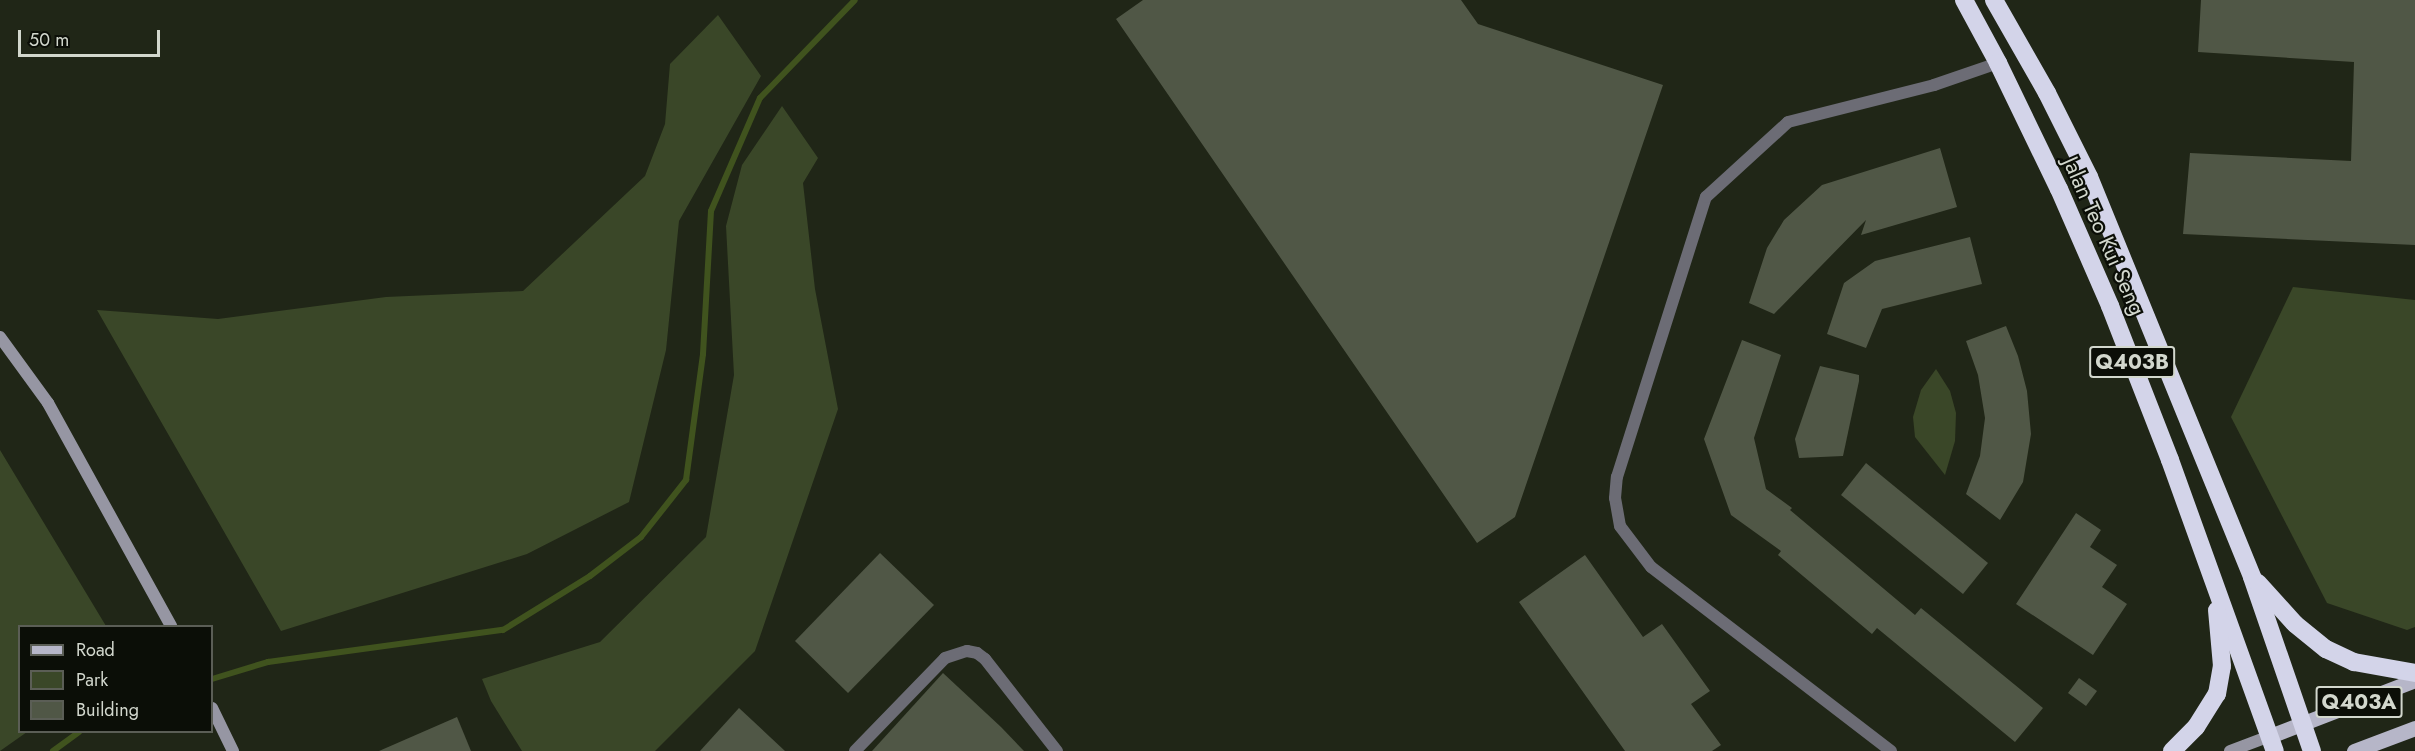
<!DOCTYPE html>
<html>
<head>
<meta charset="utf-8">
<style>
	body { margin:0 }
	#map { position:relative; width:2415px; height:751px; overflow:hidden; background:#202617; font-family:Jost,sans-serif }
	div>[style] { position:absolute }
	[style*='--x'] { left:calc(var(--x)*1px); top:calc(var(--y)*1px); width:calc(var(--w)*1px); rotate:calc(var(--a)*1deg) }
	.green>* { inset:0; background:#3a4728 }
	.stream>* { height:6px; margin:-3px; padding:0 3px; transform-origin:3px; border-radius:3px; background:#40531e }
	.building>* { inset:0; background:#505746 }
	.street>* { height:12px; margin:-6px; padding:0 6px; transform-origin:6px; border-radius:6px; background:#6c6c75 }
	.secondary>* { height:12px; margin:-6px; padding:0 6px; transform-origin:6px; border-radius:6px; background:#9696a3 }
	.primary>* { height:15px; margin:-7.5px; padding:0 7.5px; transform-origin:7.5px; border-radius:7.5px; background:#b6b6c8 }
	.highway>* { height:18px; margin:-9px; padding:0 9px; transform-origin:9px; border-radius:9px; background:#d3d4e9 }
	span { translate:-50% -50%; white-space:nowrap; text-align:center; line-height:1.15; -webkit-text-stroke:4.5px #0b0e07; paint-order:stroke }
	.shield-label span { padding:2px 4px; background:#0b0e07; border:2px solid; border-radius:4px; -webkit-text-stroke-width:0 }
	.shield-label { font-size:21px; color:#d2d7cd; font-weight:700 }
	.street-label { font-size:22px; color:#d2d7cd }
	.legend { position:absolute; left:18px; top:625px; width:195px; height:108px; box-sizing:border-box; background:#0b0e07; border:2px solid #5b5e56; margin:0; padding:8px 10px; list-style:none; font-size:18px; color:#d2d7cd }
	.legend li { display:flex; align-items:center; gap:12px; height:30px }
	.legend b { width:30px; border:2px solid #5b5e56 }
	.scale { position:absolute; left:18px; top:30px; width:142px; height:27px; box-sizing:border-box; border:3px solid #d2d7cd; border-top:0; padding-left:8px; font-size:18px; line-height:21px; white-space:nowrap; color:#d2d7cd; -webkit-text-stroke:4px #0b0e07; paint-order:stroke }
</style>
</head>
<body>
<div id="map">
	<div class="green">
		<div style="clip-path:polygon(718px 15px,761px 76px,679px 221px,666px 350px,629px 502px,527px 554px,281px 631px,97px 310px,218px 319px,386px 297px,523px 291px,645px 176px,665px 124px,670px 64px)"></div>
		<div style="clip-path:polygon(782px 106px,818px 158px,803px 183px,815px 289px,838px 409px,755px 651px,655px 751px,522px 751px,491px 701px,482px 679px,600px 642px,706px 537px,734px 375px,726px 226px,742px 165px)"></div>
		<div style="clip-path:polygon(2293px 287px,2415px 300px,2415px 627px,2407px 630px,2327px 603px,2231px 417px)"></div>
		<div style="clip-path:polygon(1936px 369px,1950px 391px,1956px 413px,1955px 441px,1945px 475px,1915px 437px,1913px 417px,1921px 390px)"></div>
		<div style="clip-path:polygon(0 450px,106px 626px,20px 626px,20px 732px,27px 732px,0 751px)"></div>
	</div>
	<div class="stream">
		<div style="--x:212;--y:679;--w:59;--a:-16.9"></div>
		<div style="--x:268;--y:662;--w:237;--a:-7.8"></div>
		<div style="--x:503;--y:630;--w:102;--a:-31.8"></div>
		<div style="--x:590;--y:576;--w:64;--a:-37.4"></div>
		<div style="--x:641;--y:537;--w:73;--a:-51.7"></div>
		<div style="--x:686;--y:480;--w:127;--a:-82.3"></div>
		<div style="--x:703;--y:354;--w:143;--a:-86.8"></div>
		<div style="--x:711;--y:211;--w:123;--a:-66.6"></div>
		<div style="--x:760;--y:98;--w:136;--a:-45.9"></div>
		<div style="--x:53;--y:751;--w:32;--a:-36"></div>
	</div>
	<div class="building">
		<div style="clip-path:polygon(1143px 0,1461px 0,1478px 24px,1663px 85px,1515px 517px,1477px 543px,1116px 19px)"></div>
		<div style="clip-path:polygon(2201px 0,2415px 0,2415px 245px,2183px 234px,2190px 153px,2351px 161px,2354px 62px,2198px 52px)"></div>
		<div style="clip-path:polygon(1940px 148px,1957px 207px,1861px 235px,1866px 220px,1774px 314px,1749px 303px,1767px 248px,1784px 220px,1822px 185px)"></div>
		<div style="clip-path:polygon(1970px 237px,1982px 284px,1882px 309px,1866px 348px,1827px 334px,1844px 283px,1875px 261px)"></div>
		<div style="clip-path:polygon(2006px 326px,2018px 356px,2027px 391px,2031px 434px,2023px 482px,2000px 520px,1966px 494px,1980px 456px,1985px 418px,1978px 375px,1966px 341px)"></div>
		<div style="clip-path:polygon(1742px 340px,1781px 355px,1754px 438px,1766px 489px,1792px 508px,1790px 510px,1915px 615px,1921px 608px,2043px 708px,2015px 742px,1877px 628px,1872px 634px,1778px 555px,1781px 551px,1731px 515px,1704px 439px)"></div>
		<div style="clip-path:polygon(1820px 366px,1859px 375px,1859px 381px,1843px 456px,1799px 458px,1795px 439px)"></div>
		<div style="clip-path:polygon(1866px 463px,1988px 563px,1963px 594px,1841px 495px)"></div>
		<div style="clip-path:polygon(2076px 513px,2101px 530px,2090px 547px,2117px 565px,2102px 587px,2127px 604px,2093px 655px,2016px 604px)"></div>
		<div style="clip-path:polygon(880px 553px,934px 605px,848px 693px,795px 641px)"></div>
		<div style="clip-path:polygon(1585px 555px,1643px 637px,1662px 624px,1710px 691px,1691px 704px,1721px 745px,1712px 751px,1625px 751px,1519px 602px)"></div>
		<div style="clip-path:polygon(943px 673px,1001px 727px,1024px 751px,872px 751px)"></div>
		<div style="clip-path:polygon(2079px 678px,2097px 691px,2086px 706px,2068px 693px)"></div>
		<div style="clip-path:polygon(739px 708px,785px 751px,700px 751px)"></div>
		<div style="clip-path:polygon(457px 717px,471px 751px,379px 751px)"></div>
	</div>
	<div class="street">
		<div style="--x:855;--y:751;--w:129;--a:-45.9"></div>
		<div style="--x:945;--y:658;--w:23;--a:-18"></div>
		<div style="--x:967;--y:651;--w:10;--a:11"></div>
		<div style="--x:977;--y:653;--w:10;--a:37"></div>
		<div style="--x:985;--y:659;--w:117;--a:52"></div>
		<div style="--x:1891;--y:751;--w:302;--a:-142.5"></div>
		<div style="--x:1651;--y:567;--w:51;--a:-127.1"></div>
		<div style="--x:1620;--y:526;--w:28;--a:-100"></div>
		<div style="--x:1615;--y:498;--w:21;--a:-85"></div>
		<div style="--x:1617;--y:477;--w:294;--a:-72.4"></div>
		<div style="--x:1706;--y:197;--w:111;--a:-42.4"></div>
		<div style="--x:1788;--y:122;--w:151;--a:-14.2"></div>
		<div style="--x:1934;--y:85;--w:68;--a:-19"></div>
	</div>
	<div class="secondary">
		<div style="--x:0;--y:337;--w:82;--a:54"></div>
		<div style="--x:48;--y:403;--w:255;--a:61.1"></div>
		<div style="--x:212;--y:708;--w:48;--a:64"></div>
		<div style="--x:2230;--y:751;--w:43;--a:-20.6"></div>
	</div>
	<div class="primary">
		<div style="--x:2270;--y:736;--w:155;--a:-21.1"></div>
		<div style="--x:2354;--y:751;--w:65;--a:-20.7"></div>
	</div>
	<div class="highway">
		<div style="--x:1964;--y:0;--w:72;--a:61.6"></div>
		<div style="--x:1998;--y:63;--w:140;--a:64.2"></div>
		<div style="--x:2059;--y:189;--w:128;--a:66.4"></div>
		<div style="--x:2110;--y:306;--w:165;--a:68.7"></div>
		<div style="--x:2170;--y:460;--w:309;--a:70.2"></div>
		<div style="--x:1994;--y:0;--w:107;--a:60.3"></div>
		<div style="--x:2047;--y:93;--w:94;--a:63.4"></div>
		<div style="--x:2089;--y:177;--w:432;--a:67.8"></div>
		<div style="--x:2252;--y:577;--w:184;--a:71"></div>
		<div style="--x:2258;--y:583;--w:55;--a:47.9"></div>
		<div style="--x:2295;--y:624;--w:40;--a:39"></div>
		<div style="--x:2326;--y:649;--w:31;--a:25"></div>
		<div style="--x:2354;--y:662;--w:62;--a:10.2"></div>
		<div style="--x:2172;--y:751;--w:34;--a:-45"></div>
		<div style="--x:2196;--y:727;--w:39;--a:-58"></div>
		<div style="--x:2217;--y:694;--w:28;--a:-80"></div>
		<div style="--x:2222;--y:666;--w:56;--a:-95.1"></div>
	</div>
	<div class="shield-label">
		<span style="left:2132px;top:362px">Q403B</span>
		<span style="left:2359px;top:702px">Q403A</span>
	</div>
	<div class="street-label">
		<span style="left:2104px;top:236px;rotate:66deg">Jalan Teo Kui Seng</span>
	</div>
	<ul class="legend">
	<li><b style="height:8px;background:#b6b6c8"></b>Road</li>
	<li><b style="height:16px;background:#3a4728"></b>Park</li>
	<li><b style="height:16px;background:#505746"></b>Building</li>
	</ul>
	<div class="scale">50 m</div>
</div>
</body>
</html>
